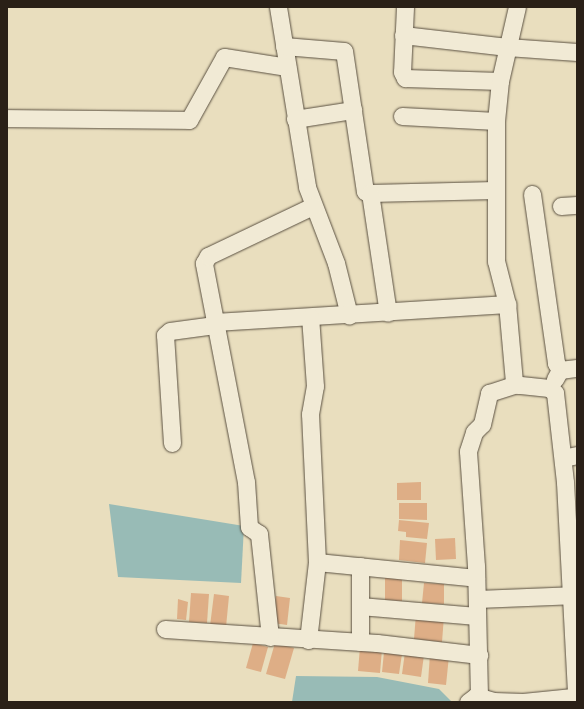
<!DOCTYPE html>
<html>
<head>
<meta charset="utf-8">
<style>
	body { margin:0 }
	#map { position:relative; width:584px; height:709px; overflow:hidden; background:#e9debe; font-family:"Gentium Book Plus",serif }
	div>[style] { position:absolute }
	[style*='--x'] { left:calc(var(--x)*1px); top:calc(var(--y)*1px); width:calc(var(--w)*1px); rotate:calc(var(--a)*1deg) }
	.water>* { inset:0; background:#98bbb6 }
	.building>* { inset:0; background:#deae86 }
	.roads { filter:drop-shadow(0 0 1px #5a5041) drop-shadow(0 0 1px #5a5041) }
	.minor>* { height:17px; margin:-8.5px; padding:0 8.5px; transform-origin:8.5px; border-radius:8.5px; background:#f1ead5 }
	span { translate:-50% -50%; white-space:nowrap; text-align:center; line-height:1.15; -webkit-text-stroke:3px #f1ead5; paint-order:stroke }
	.frame { position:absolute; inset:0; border:8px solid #2a2017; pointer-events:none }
</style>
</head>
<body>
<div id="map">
	<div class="water">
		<div style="clip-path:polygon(109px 504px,244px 526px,241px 583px,118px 577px)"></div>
		<div style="clip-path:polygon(296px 676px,377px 677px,439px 689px,452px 702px,292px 702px)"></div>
	</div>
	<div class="building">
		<div style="clip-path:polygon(421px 482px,421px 500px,397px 500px,397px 483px)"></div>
		<div style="clip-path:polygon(399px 503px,427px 503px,427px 520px,399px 519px)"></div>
		<div style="clip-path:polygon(399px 520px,429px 523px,427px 539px,406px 537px,406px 532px,398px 531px)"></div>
		<div style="clip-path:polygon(455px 538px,456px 559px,436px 560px,435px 539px)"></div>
		<div style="clip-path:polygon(400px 540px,427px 543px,425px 563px,399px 560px)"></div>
		<div style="clip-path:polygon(385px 577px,402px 577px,402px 601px,385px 600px)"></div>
		<div style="clip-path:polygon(424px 583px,444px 584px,444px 604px,422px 603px)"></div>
		<div style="clip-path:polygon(191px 593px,209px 594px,207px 623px,189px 622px)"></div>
		<div style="clip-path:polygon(214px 594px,229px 596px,226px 627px,210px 626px)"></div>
		<div style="clip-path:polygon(276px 596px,290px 598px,287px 625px,273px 623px)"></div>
		<div style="clip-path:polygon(178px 599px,188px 602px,186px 620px,177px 619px)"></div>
		<div style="clip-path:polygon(416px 614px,444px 616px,442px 642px,414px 639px)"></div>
		<div style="clip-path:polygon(253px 643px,268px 647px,261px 672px,246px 668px)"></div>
		<div style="clip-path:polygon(275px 643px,294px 648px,285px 679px,266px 674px)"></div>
		<div style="clip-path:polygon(360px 647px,382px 649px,380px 673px,358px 671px)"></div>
		<div style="clip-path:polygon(384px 652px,402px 654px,399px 674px,382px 672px)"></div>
		<div style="clip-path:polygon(405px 652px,424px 655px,421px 677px,402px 674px)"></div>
		<div style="clip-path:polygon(430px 654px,449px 656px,446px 685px,428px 683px)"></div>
	</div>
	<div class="roads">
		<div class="minor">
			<div style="--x:278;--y:7;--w:182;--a:80.8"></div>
			<div style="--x:307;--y:187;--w:81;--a:69.1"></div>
			<div style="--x:336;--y:263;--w:54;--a:76"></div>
			<div style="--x:405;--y:7;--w:65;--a:92.6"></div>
			<div style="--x:402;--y:72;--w:7;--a:63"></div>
			<div style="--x:405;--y:78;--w:95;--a:1.8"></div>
			<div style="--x:403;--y:35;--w:105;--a:6.6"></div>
			<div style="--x:507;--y:47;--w:70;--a:4.1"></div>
			<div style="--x:284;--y:46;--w:60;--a:4.8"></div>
			<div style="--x:344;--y:51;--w:142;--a:81.5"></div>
			<div style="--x:365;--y:191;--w:5;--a:22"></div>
			<div style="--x:370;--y:193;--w:125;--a:-1.4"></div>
			<div style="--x:402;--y:116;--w:94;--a:3"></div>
			<div style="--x:7;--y:118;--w:182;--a:0.6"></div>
			<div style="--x:189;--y:120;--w:72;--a:-60.9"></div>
			<div style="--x:224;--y:57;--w:64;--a:9"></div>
			<div style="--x:295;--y:119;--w:59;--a:-8.8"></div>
			<div style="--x:370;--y:193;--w:121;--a:81.5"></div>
			<div style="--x:532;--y:194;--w:171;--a:81.9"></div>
			<div style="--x:556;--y:363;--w:8;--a:60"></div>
			<div style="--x:561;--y:206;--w:16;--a:-4"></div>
			<div style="--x:215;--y:322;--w:293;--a:-3.5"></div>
			<div style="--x:555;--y:379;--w:10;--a:-61"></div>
			<div style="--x:560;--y:370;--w:17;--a:-7"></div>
			<div style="--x:172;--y:443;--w:108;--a:-93.7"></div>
			<div style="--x:165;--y:335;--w:6;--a:-39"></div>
			<div style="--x:170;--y:331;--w:45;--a:-7.6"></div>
			<div style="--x:563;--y:458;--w:14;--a:-12"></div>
			<div style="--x:317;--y:562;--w:160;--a:5.7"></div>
			<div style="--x:360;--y:566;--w:76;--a:90"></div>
			<div style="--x:477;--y:599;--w:100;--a:-2.3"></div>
			<div style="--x:360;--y:606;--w:117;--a:4.9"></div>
			<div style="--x:165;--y:629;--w:212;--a:3.8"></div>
			<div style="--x:377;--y:643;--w:103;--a:6.7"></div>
			<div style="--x:270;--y:637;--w:104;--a:-96.1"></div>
			<div style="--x:259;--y:534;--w:12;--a:-145"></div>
			<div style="--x:249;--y:527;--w:45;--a:-93.8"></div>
			<div style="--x:246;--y:482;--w:223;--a:-100.9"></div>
			<div style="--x:204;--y:263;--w:8;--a:-60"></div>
			<div style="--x:208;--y:256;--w:116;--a:-25.5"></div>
			<div style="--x:308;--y:640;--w:79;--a:-83.4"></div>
			<div style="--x:317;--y:562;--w:148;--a:-92.7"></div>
			<div style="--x:310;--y:414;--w:28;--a:-80"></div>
			<div style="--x:315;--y:386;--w:69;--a:-94.1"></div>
			<div style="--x:479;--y:696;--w:130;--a:-91.3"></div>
			<div style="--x:476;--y:566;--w:115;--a:-94"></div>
			<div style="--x:468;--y:451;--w:20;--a:-72"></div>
			<div style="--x:474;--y:432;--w:11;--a:-45"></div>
			<div style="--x:482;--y:424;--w:32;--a:-77"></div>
			<div style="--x:489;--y:393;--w:28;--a:-18"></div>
			<div style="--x:468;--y:702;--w:10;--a:-37"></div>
			<div style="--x:476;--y:696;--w:18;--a:16"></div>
			<div style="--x:493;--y:701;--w:30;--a:2"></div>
			<div style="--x:523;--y:702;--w:50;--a:-5.7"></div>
			<div style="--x:573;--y:697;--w:6;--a:-59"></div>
			<div style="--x:576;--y:692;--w:210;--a:-93"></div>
			<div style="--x:565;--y:482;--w:90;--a:-96.4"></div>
			<div style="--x:555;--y:393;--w:8;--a:-140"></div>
			<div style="--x:549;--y:388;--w:31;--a:-174"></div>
			<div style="--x:518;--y:385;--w:5;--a:-143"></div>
			<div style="--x:514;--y:382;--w:78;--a:-95.1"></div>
			<div style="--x:507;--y:304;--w:44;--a:-104.3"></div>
			<div style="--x:496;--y:261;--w:140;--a:-90"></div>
			<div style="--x:496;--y:121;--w:40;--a:-84.3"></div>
			<div style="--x:500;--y:81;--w:76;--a:-77.1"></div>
		</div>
	</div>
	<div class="frame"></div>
</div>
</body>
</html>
